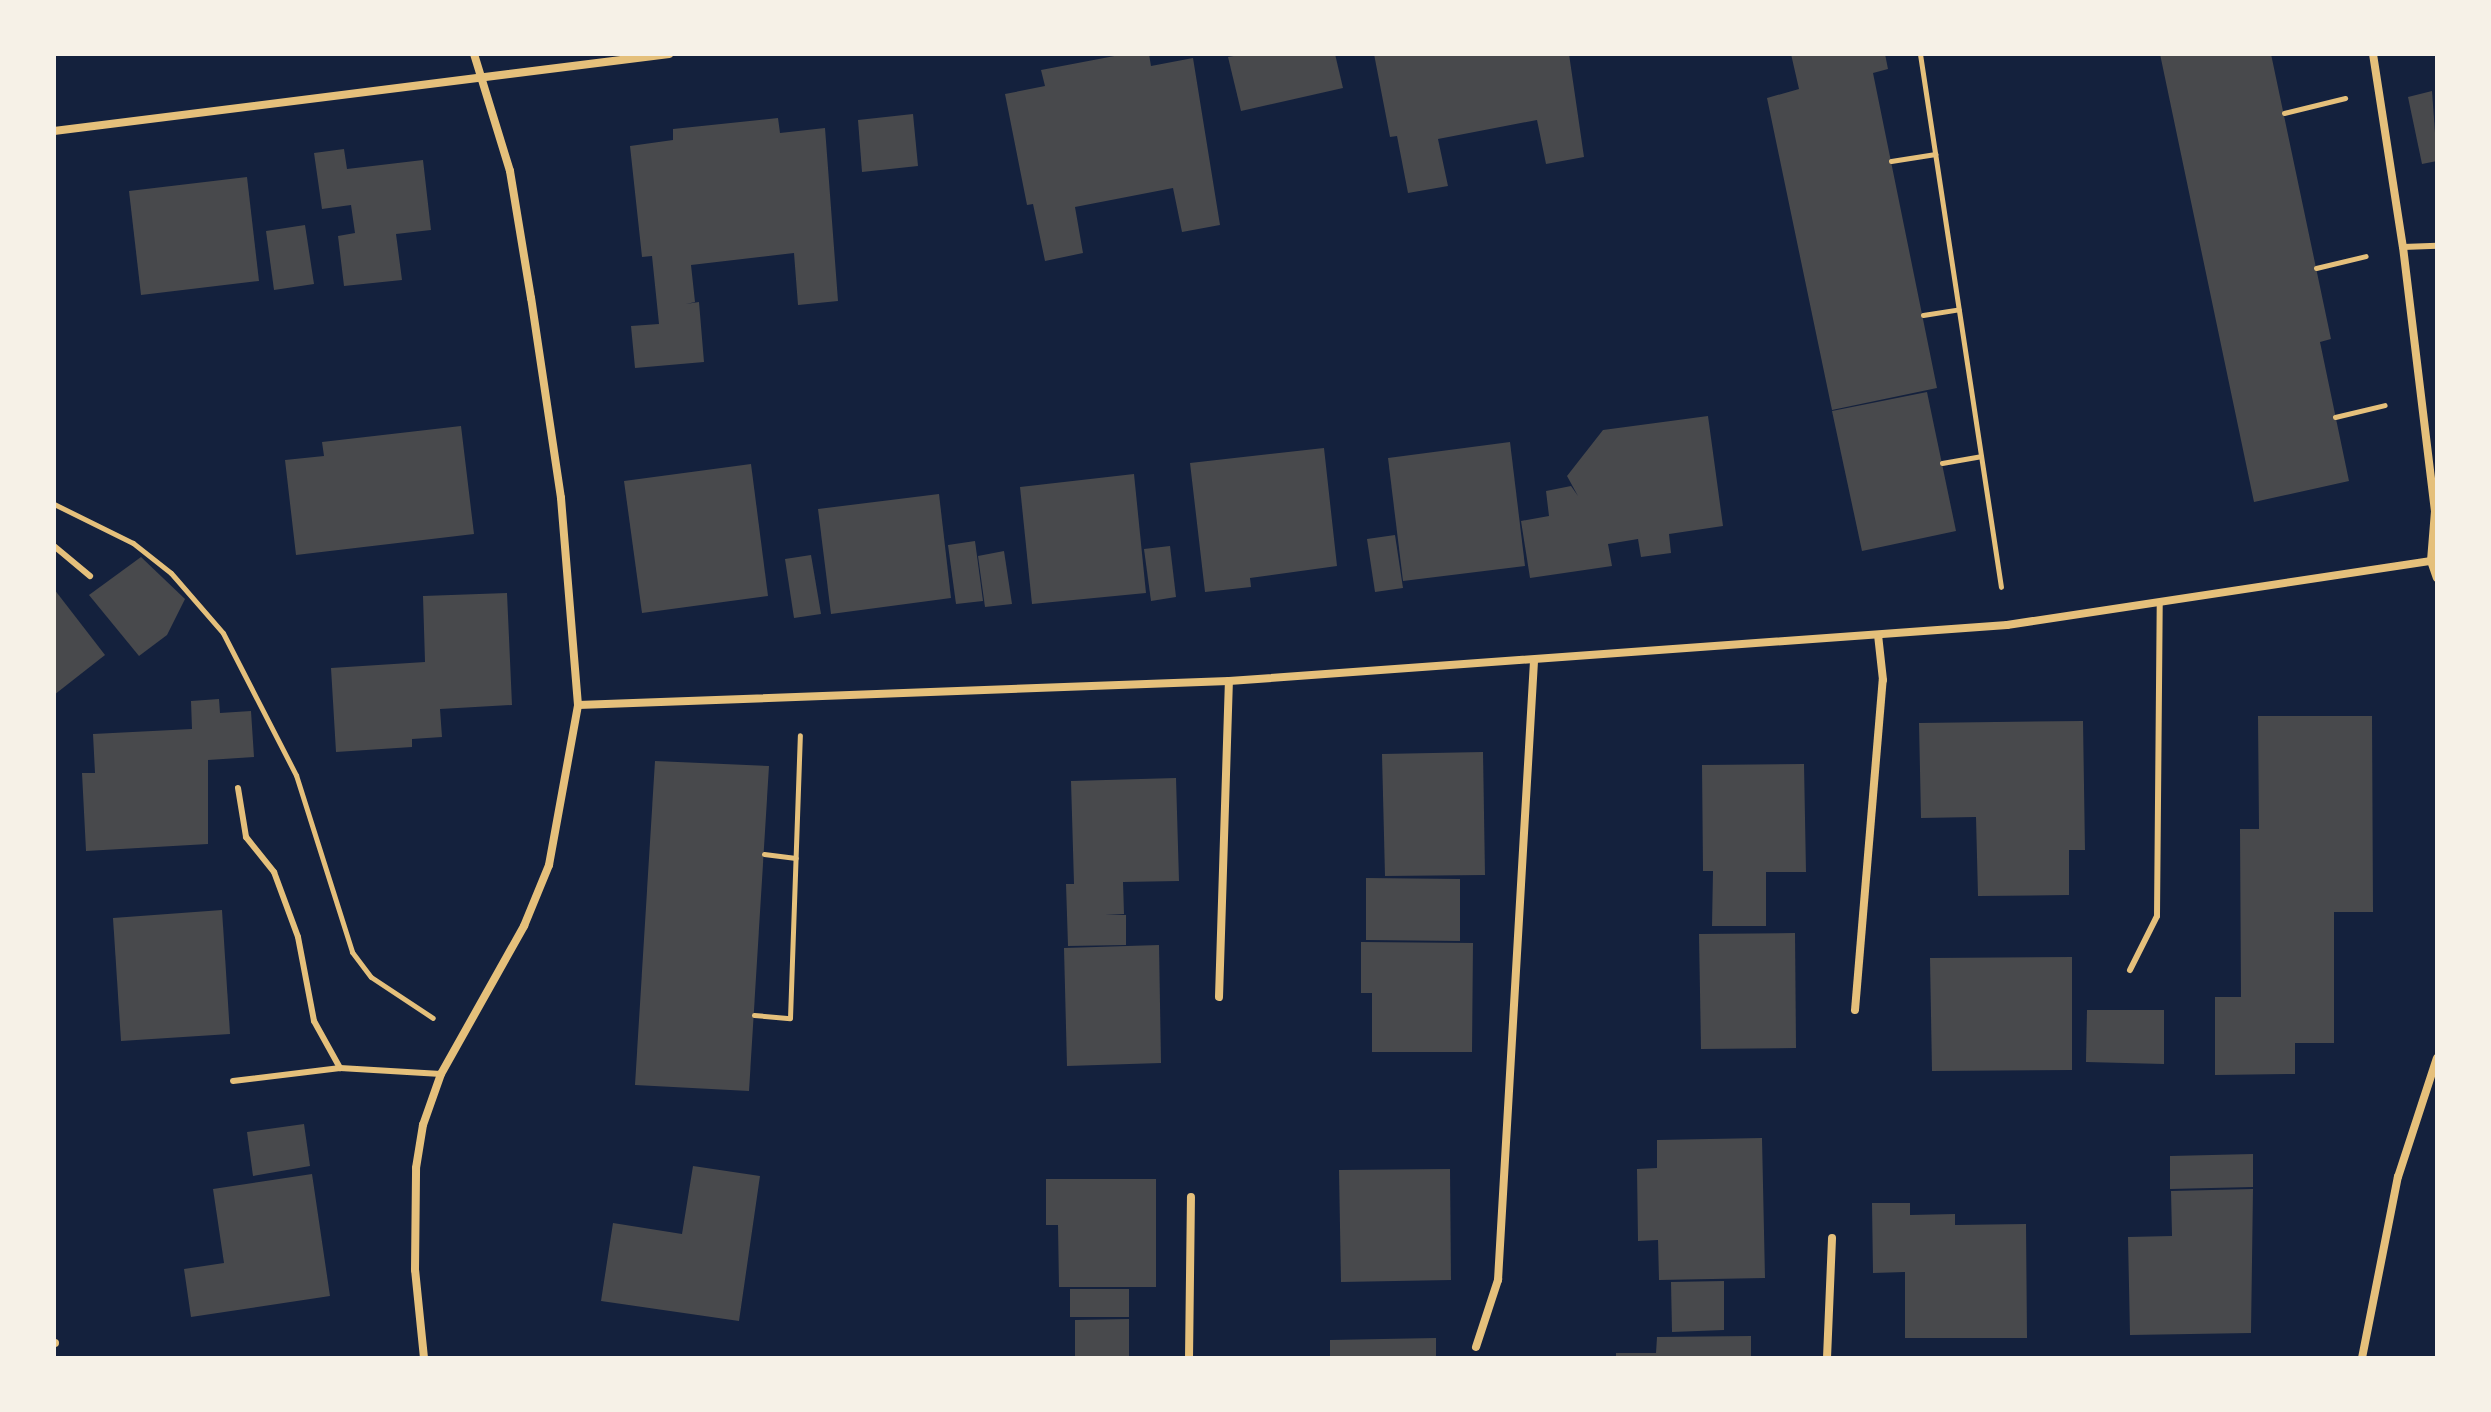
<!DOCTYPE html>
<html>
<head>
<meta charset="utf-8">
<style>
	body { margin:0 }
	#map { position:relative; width:2491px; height:1412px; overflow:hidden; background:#14213d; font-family:"Golos Text",sans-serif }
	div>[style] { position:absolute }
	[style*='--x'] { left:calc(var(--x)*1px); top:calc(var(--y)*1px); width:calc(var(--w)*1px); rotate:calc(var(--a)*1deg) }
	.building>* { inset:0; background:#48494c }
	.path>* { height:5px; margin:-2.5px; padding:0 2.5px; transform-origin:2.5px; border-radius:2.5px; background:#e5c07b }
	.service>* { height:6px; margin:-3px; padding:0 3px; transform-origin:3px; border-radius:3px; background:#e5c07b }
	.minor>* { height:8px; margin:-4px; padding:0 4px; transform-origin:4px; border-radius:4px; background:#e5c07b }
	span { translate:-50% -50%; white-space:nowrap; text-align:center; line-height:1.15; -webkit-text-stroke:6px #f6f1e7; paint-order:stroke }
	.frame { position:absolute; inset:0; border:56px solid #f6f1e7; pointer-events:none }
</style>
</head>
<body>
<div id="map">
	<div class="building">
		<div style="clip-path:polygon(1125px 54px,1149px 54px,1151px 66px,1193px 58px,1220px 225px,1182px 232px,1173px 188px,1075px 207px,1083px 253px,1045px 261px,1033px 204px,1027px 205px,1005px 94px,1045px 86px,1041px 70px)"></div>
		<div style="clip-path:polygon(1245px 54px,1335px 54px,1343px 88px,1241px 111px,1228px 57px)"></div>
		<div style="clip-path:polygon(1374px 54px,1569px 54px,1584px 157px,1546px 164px,1537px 120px,1438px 139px,1448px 186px,1408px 193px,1397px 136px,1390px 137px)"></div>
		<div style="clip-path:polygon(1791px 54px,1885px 54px,1888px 69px,1873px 73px,1937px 388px,1832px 410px,1767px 98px,1799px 89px)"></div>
		<div style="clip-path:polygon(2160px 54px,2271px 54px,2331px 339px,2320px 342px,2349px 481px,2254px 502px)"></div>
		<div style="clip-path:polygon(2432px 91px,2437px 161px,2422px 164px,2408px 97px)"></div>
		<div style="clip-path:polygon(913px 114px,918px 166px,862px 172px,858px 120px)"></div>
		<div style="clip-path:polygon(778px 118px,780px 133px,825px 128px,838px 301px,798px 305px,794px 253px,691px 265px,695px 302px,686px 304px,699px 302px,704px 362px,635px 368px,631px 326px,659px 324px,652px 256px,642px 257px,630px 146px,673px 140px,673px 129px)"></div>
		<div style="clip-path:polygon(344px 149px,347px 169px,423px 160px,431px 230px,396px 234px,402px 280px,344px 286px,338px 236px,355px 233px,351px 205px,322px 209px,314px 153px)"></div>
		<div style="clip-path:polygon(247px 177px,259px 281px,141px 295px,129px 191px)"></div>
		<div style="clip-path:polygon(305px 225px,314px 284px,274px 290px,266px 231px)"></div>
		<div style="clip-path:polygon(1927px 392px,1956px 531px,1862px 551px,1832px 411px)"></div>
		<div style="clip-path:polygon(1708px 416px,1723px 526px,1669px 534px,1671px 553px,1641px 557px,1638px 539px,1608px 544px,1612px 566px,1530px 578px,1521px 521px,1549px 516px,1546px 491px,1571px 486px,1578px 496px,1567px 476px,1603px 430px)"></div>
		<div style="clip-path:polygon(461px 426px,474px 534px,296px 555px,285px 460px,324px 456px,322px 442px)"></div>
		<div style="clip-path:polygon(1510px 442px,1525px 566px,1403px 581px,1388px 458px)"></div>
		<div style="clip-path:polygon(1324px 448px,1337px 566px,1250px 578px,1251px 587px,1205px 592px,1190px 463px)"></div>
		<div style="clip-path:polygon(751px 464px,768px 596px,642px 613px,624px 481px)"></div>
		<div style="clip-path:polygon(1134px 474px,1146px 593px,1032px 604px,1020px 487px)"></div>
		<div style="clip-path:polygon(939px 494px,951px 598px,831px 614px,818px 509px)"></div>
		<div style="clip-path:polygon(1395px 535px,1403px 588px,1375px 592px,1367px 539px)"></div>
		<div style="clip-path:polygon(975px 541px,983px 601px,956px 604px,948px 545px)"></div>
		<div style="clip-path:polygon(1170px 546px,1176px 597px,1151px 601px,1144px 549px)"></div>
		<div style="clip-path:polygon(1004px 551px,1012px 604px,985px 607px,978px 556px)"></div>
		<div style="clip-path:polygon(811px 555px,821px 614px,794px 618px,785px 559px)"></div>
		<div style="clip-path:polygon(141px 557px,185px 599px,167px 635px,139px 656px,89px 595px)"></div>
		<div style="clip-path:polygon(54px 589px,105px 655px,54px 695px)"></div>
		<div style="clip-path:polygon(507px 593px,512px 705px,440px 709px,442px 737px,412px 739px,412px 747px,336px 752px,331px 668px,425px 662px,423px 596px)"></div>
		<div style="clip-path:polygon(219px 699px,220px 713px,251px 711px,254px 757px,208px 760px,208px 844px,86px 851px,82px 773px,95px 773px,93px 734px,192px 729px,191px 701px)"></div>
		<div style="clip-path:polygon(2258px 716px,2372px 716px,2373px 912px,2334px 912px,2334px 1043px,2295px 1043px,2295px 1074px,2215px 1075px,2215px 997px,2241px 997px,2240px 829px,2259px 829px)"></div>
		<div style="clip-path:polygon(2083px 721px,2085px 850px,2069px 850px,2069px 895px,1978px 896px,1976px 817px,1921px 818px,1919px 723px)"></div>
		<div style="clip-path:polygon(1483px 752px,1485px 875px,1385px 876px,1382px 754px)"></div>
		<div style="clip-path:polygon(655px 761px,769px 766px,749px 1091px,635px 1085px)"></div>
		<div style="clip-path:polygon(1804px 764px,1806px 872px,1766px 872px,1766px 926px,1712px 926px,1713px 871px,1703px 871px,1702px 765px)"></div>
		<div style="clip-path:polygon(1176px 778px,1179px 881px,1123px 882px,1124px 914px,1105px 915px,1126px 915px,1126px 945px,1068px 946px,1066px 884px,1074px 884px,1071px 781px)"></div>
		<div style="clip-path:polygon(1366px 878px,1460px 879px,1460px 941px,1366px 940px)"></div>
		<div style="clip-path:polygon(222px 910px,230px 1034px,121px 1041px,113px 918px)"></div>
		<div style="clip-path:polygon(1795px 933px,1796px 1048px,1701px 1049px,1699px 934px)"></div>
		<div style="clip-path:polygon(1361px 942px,1473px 943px,1472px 1052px,1372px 1052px,1372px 993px,1361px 993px)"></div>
		<div style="clip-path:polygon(1159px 945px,1161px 1063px,1067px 1066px,1064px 948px)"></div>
		<div style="clip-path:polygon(2072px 957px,2072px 1070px,1932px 1071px,1930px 958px)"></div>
		<div style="clip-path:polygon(2087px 1010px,2164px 1010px,2164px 1064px,2086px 1062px)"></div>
		<div style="clip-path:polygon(304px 1124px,310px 1166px,253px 1176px,247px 1132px)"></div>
		<div style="clip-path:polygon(1762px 1138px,1765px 1278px,1659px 1280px,1658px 1240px,1638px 1241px,1637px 1169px,1657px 1168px,1657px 1140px)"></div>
		<div style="clip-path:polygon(2253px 1154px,2253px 1187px,2170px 1189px,2170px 1156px)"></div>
		<div style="clip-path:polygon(693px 1166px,760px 1176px,739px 1321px,601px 1301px,613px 1223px,682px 1234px)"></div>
		<div style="clip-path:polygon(1450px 1169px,1451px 1280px,1341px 1282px,1339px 1170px)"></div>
		<div style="clip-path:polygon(312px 1174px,330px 1296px,191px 1317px,184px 1269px,224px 1263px,213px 1189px)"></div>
		<div style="clip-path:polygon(1046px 1179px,1156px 1179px,1156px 1287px,1059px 1287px,1058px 1225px,1046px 1225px)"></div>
		<div style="clip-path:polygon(2253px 1189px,2251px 1333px,2130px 1335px,2128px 1237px,2172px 1236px,2171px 1191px)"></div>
		<div style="clip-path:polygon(1872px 1203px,1910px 1203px,1910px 1215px,1955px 1214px,1955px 1225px,2026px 1224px,2027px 1338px,1905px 1338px,1905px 1272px,1873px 1273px)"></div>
		<div style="clip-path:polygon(1724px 1281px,1724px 1330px,1672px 1332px,1671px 1282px)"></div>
		<div style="clip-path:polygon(1070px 1289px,1129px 1289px,1129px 1317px,1070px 1317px)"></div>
		<div style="clip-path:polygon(1129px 1319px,1129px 1358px,1075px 1358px,1075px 1320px)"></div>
		<div style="clip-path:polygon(1751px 1336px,1751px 1358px,1616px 1358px,1616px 1353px,1656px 1353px,1657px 1337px)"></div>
		<div style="clip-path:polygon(1436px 1338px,1436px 1358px,1330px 1358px,1330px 1340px)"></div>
	</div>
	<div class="path">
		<div style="--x:1920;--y:54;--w:539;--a:81.36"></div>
		<div style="--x:2284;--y:113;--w:63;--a:-13.8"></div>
		<div style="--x:1891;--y:161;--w:45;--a:-9"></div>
		<div style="--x:2316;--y:268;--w:51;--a:-13.5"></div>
		<div style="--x:1923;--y:315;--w:36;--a:-9"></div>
		<div style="--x:2335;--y:417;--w:51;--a:-13.5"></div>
		<div style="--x:1942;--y:463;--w:39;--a:-10"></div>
		<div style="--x:54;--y:504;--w:88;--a:26.3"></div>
		<div style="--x:133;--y:543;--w:48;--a:38.3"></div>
		<div style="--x:171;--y:573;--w:79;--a:49.1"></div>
		<div style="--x:223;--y:633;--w:160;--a:62.8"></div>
		<div style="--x:296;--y:775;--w:186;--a:72.4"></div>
		<div style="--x:352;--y:952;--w:31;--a:53"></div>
		<div style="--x:371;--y:977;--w:74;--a:33.5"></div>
		<div style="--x:764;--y:854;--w:32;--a:7"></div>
		<div style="--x:754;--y:1015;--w:36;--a:5"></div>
		<div style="--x:790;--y:1018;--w:283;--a:-88"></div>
	</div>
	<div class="service">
		<div style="--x:2403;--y:247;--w:34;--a:-2"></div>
		<div style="--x:54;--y:546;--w:47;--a:39.8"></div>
		<div style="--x:238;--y:788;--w:50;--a:80.7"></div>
		<div style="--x:246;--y:837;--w:45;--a:51.3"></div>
		<div style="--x:274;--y:872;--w:69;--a:69.7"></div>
		<div style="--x:298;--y:937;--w:86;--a:79.2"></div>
		<div style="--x:314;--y:1021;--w:54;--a:61"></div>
		<div style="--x:2130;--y:970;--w:60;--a:-63.4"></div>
		<div style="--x:2157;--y:916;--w:313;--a:-89.5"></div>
		<div style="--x:233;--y:1081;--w:108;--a:-6.9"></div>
		<div style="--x:340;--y:1068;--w:101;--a:3.4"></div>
	</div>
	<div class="minor">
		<div style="--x:2373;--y:54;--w:195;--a:81.2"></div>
		<div style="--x:2403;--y:247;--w:266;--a:83.1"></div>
		<div style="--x:2435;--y:511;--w:50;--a:94.6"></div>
		<div style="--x:2431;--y:561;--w:18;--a:71"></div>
		<div style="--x:54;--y:131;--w:620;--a:-7.14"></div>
		<div style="--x:578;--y:705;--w:651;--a:-2.11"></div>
		<div style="--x:1229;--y:681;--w:780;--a:-4.12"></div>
		<div style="--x:2007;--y:625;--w:429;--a:-8.6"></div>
		<div style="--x:1219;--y:997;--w:316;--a:-88.2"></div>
		<div style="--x:1855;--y:1010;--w:331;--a:-85.2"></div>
		<div style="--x:1883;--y:680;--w:45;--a:-96.3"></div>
		<div style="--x:54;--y:1343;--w:1;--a:0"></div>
		<div style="--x:1476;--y:1347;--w:71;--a:-71.8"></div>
		<div style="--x:1498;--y:1280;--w:620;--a:-86.67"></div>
		<div style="--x:424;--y:1358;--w:88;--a:-95.8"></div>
		<div style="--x:415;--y:1270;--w:102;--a:-89.4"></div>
		<div style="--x:416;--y:1168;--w:44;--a:-80.8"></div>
		<div style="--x:423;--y:1125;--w:54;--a:-70.6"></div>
		<div style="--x:441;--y:1074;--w:170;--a:-60.7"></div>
		<div style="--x:524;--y:926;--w:66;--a:-67.7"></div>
		<div style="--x:549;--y:865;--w:163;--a:-79.7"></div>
		<div style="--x:578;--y:705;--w:208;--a:-94.7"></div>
		<div style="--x:561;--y:498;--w:202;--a:-98.5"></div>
		<div style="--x:531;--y:298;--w:129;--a:-99.4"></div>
		<div style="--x:510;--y:171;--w:122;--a:-107.1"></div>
		<div style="--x:1189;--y:1358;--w:161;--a:-89.3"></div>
		<div style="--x:1827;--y:1358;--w:120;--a:-87.6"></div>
		<div style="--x:2362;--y:1358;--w:185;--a:-78.8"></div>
		<div style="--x:2398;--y:1177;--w:125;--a:-71.9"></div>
	</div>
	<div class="frame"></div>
</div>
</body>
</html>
